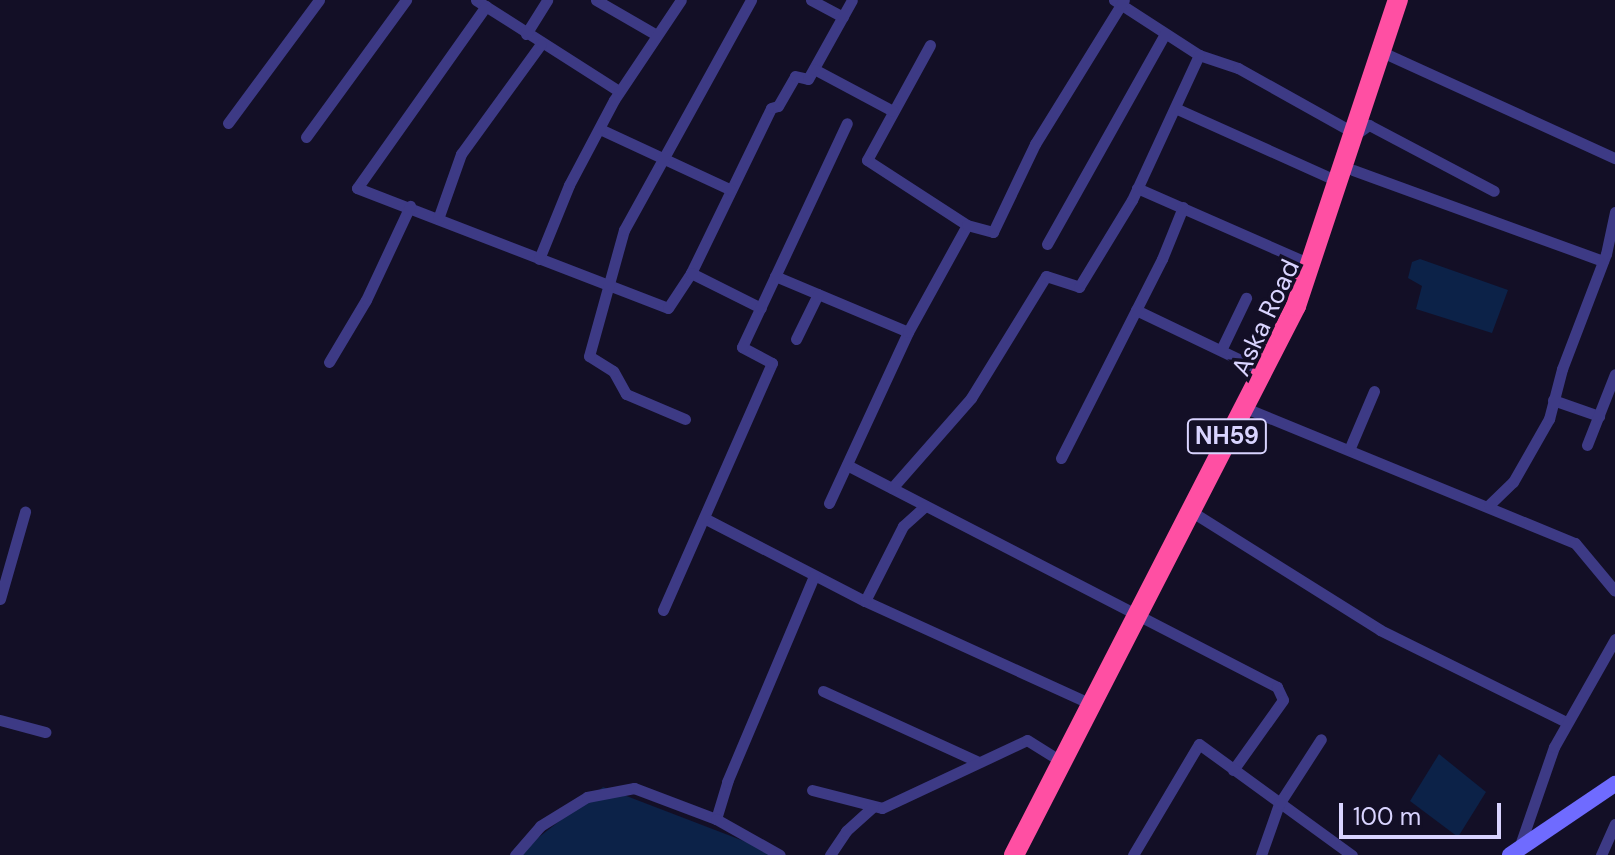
<!DOCTYPE html>
<html>
<head>
<meta charset="utf-8">
<style>
	body { margin:0 }
	#map { position:relative; width:1615px; height:855px; overflow:hidden; background:#130f26; font-family:"DM Sans",sans-serif }
	div>[style] { position:absolute }
	[style*='--x'] { left:calc(var(--x)*1px); top:calc(var(--y)*1px); width:calc(var(--w)*1px); rotate:calc(var(--a)*1deg) }
	.water>* { inset:0; background:#0c2248 }
	.street>* { height:11px; margin:-5.5px; padding:0 5.5px; transform-origin:5.5px; border-radius:5.5px; background:#3d3a85 }
	.secondary>* { height:16px; margin:-8px; padding:0 8px; transform-origin:8px; border-radius:8px; background:#6f6bff }
	.highway>* { height:20px; margin:-10px; padding:0 10px; transform-origin:10px; border-radius:10px; background:#ff4fa3 }
	span { translate:-50% -50%; white-space:nowrap; text-align:center; line-height:1.15; -webkit-text-stroke:7px #130f26; paint-order:stroke }
	.shield-label span { padding:2px 6px; background:#130f26; border:2px solid; border-radius:6px; -webkit-text-stroke-width:0 }
	.shield-label { font-size:24px; color:#d9d4ff; font-weight:700 }
	.street-label { font-size:26px; color:#d9d4ff }
	.scale { position:absolute; left:1339px; top:803px; width:162px; height:36px; box-sizing:border-box; border:4px solid #d9d4ff; border-top:0; padding-left:10px; font-size:24px; line-height:28px; white-space:nowrap; color:#d9d4ff; -webkit-text-stroke:6px #130f26; paint-order:stroke }
</style>
</head>
<body>
<div id="map">
	<div class="water">
		<div style="clip-path:polygon(1420px 259px,1508px 290px,1492px 333px,1416px 309px,1422px 286px,1408px 278px,1412px 262px)"></div>
		<div style="clip-path:polygon(1439px 754px,1486px 792px,1458px 837px,1410px 801px)"></div>
		<div style="clip-path:polygon(603px 787px,780px 855px,516px 855px)"></div>
	</div>
	<div class="street">
		<div style="--x:476;--y:0;--w:169;--a:32.5"></div>
		<div style="--x:596;--y:0;--w:68;--a:30"></div>
		<div style="--x:811;--y:0;--w:36;--a:28"></div>
		<div style="--x:1114;--y:0;--w:101;--a:32.9"></div>
		<div style="--x:1199;--y:55;--w:41;--a:18.4"></div>
		<div style="--x:1238;--y:68;--w:135;--a:29.2"></div>
		<div style="--x:1356;--y:134;--w:16;--a:-35"></div>
		<div style="--x:1369;--y:125;--w:141;--a:27.8"></div>
		<div style="--x:486;--y:6;--w:223;--a:125.3"></div>
		<div style="--x:357;--y:188;--w:333;--a:21.1"></div>
		<div style="--x:668;--y:308;--w:42;--a:-56.7"></div>
		<div style="--x:691;--y:273;--w:183;--a:-64.1"></div>
		<div style="--x:771;--y:108;--w:7;--a:-16"></div>
		<div style="--x:778;--y:106;--w:34;--a:-60"></div>
		<div style="--x:795;--y:76;--w:13;--a:13"></div>
		<div style="--x:808;--y:79;--w:90;--a:-60.9"></div>
		<div style="--x:526;--y:34;--w:40;--a:-58"></div>
		<div style="--x:930;--y:45;--w:131;--a:118.7"></div>
		<div style="--x:867;--y:160;--w:119;--a:33"></div>
		<div style="--x:1382;--y:52;--w:256;--a:24.5"></div>
		<div style="--x:814;--y:69;--w:89;--a:28"></div>
		<div style="--x:1175;--y:108;--w:181;--a:24.2"></div>
		<div style="--x:228;--y:123;--w:153;--a:-53.5"></div>
		<div style="--x:602;--y:130;--w:142;--a:24.9"></div>
		<div style="--x:306;--y:137;--w:170;--a:-53.9"></div>
		<div style="--x:1353;--y:170;--w:266;--a:20"></div>
		<div style="--x:1137;--y:188;--w:191;--a:23.7"></div>
		<div style="--x:438;--y:219;--w:69;--a:-70.5"></div>
		<div style="--x:461;--y:154;--w:136;--a:-54"></div>
		<div style="--x:1047;--y:244;--w:241;--a:-60.7"></div>
		<div style="--x:539;--y:259;--w:80;--a:-67.9"></div>
		<div style="--x:569;--y:185;--w:96;--a:-62.1"></div>
		<div style="--x:614;--y:100;--w:120;--a:-56.2"></div>
		<div style="--x:691;--y:273;--w:78;--a:26.6"></div>
		<div style="--x:775;--y:276;--w:144;--a:22.8"></div>
		<div style="--x:1136;--y:310;--w:139;--a:25.6"></div>
		<div style="--x:796;--y:339;--w:50;--a:-63.9"></div>
		<div style="--x:1221;--y:350;--w:58;--a:-64.3"></div>
		<div style="--x:329;--y:362;--w:72;--a:-59.2"></div>
		<div style="--x:366;--y:300;--w:104;--a:-64.9"></div>
		<div style="--x:1553;--y:400;--w:49;--a:19.2"></div>
		<div style="--x:1243;--y:407;--w:359;--a:22.3"></div>
		<div style="--x:1575;--y:543;--w:62;--a:50.2"></div>
		<div style="--x:685;--y:419;--w:64;--a:-157"></div>
		<div style="--x:626;--y:394;--w:26;--a:-119"></div>
		<div style="--x:613;--y:371;--w:28;--a:-148"></div>
		<div style="--x:589;--y:356;--w:131;--a:-74.5"></div>
		<div style="--x:624;--y:230;--w:263;--a:-61.1"></div>
		<div style="--x:1587;--y:445;--w:76;--a:-68.5"></div>
		<div style="--x:1349;--y:450;--w:64;--a:-67"></div>
		<div style="--x:1061;--y:458;--w:223;--a:-63.1"></div>
		<div style="--x:1162;--y:259;--w:56;--a:-68"></div>
		<div style="--x:847;--y:465;--w:484;--a:27.3"></div>
		<div style="--x:1277;--y:687;--w:14;--a:65"></div>
		<div style="--x:1283;--y:700;--w:86;--a:125.5"></div>
		<div style="--x:892;--y:488;--w:120;--a:-48.7"></div>
		<div style="--x:971;--y:398;--w:143;--a:-58.4"></div>
		<div style="--x:1046;--y:276;--w:35;--a:18"></div>
		<div style="--x:1079;--y:287;--w:102;--a:-58.7"></div>
		<div style="--x:1132;--y:200;--w:160;--a:-65.2"></div>
		<div style="--x:829;--y:503;--w:188;--a:-65.2"></div>
		<div style="--x:908;--y:332;--w:122;--a:-61.1"></div>
		<div style="--x:967;--y:225;--w:27;--a:15"></div>
		<div style="--x:993;--y:232;--w:98;--a:-64.5"></div>
		<div style="--x:1035;--y:144;--w:169;--a:-58.3"></div>
		<div style="--x:1489;--y:505;--w:33;--a:-44"></div>
		<div style="--x:1513;--y:482;--w:73;--a:-60.3"></div>
		<div style="--x:1549;--y:419;--w:52;--a:-75.4"></div>
		<div style="--x:1562;--y:369;--w:123;--a:-69.1"></div>
		<div style="--x:1606;--y:254;--w:43;--a:-77.9"></div>
		<div style="--x:1197;--y:515;--w:216;--a:32.1"></div>
		<div style="--x:1380;--y:630;--w:208;--a:26.3"></div>
		<div style="--x:704;--y:518;--w:181;--a:27.3"></div>
		<div style="--x:865;--y:601;--w:246;--a:24.5"></div>
		<div style="--x:0;--y:599;--w:91;--a:-74"></div>
		<div style="--x:865;--y:601;--w:84;--a:-63.1"></div>
		<div style="--x:903;--y:526;--w:30;--a:-42"></div>
		<div style="--x:663;--y:610;--w:270;--a:-66.2"></div>
		<div style="--x:772;--y:363;--w:34;--a:-152"></div>
		<div style="--x:742;--y:347;--w:247;--a:-64.9"></div>
		<div style="--x:823;--y:691;--w:171;--a:24.5"></div>
		<div style="--x:0;--y:720;--w:47;--a:14.9"></div>
		<div style="--x:812;--y:790;--w:72;--a:14.4"></div>
		<div style="--x:882;--y:808;--w:160;--a:-25.1"></div>
		<div style="--x:1027;--y:740;--w:40;--a:32"></div>
		<div style="--x:716;--y:819;--w:39;--a:-73"></div>
		<div style="--x:727;--y:782;--w:224;--a:-67.1"></div>
		<div style="--x:1519;--y:848;--w:107;--a:-70.9"></div>
		<div style="--x:1554;--y:747;--w:124;--a:-60.5"></div>
		<div style="--x:515;--y:855;--w:38;--a:-49"></div>
		<div style="--x:540;--y:826;--w:55;--a:-31.7"></div>
		<div style="--x:587;--y:797;--w:48;--a:-10.8"></div>
		<div style="--x:634;--y:788;--w:88;--a:20.7"></div>
		<div style="--x:716;--y:819;--w:73;--a:29.4"></div>
		<div style="--x:830;--y:855;--w:29;--a:-56"></div>
		<div style="--x:846;--y:831;--w:36;--a:-42"></div>
		<div style="--x:1133;--y:855;--w:129;--a:-59.3"></div>
		<div style="--x:1199;--y:744;--w:189;--a:36"></div>
		<div style="--x:1261;--y:855;--w:54;--a:-70.6"></div>
		<div style="--x:1279;--y:804;--w:77;--a:-57.1"></div>
		<div style="--x:1601;--y:855;--w:34;--a:-66"></div>
	</div>
	<div class="secondary">
		<div style="--x:1510;--y:855;--w:127;--a:-34.1"></div>
	</div>
	<div class="highway">
		<div style="--x:1014;--y:855;--w:617;--a:-62.81"></div>
		<div style="--x:1296;--y:306;--w:323;--a:-71.6"></div>
	</div>
	<div class="shield-label">
		<span style="left:1227px;top:436px">NH59</span>
	</div>
	<div class="street-label">
		<span style="left:1266px;top:318px;rotate:-65deg">Aska Road</span>
	</div>
	<div class="scale">100 m</div>
</div>
</body>
</html>
